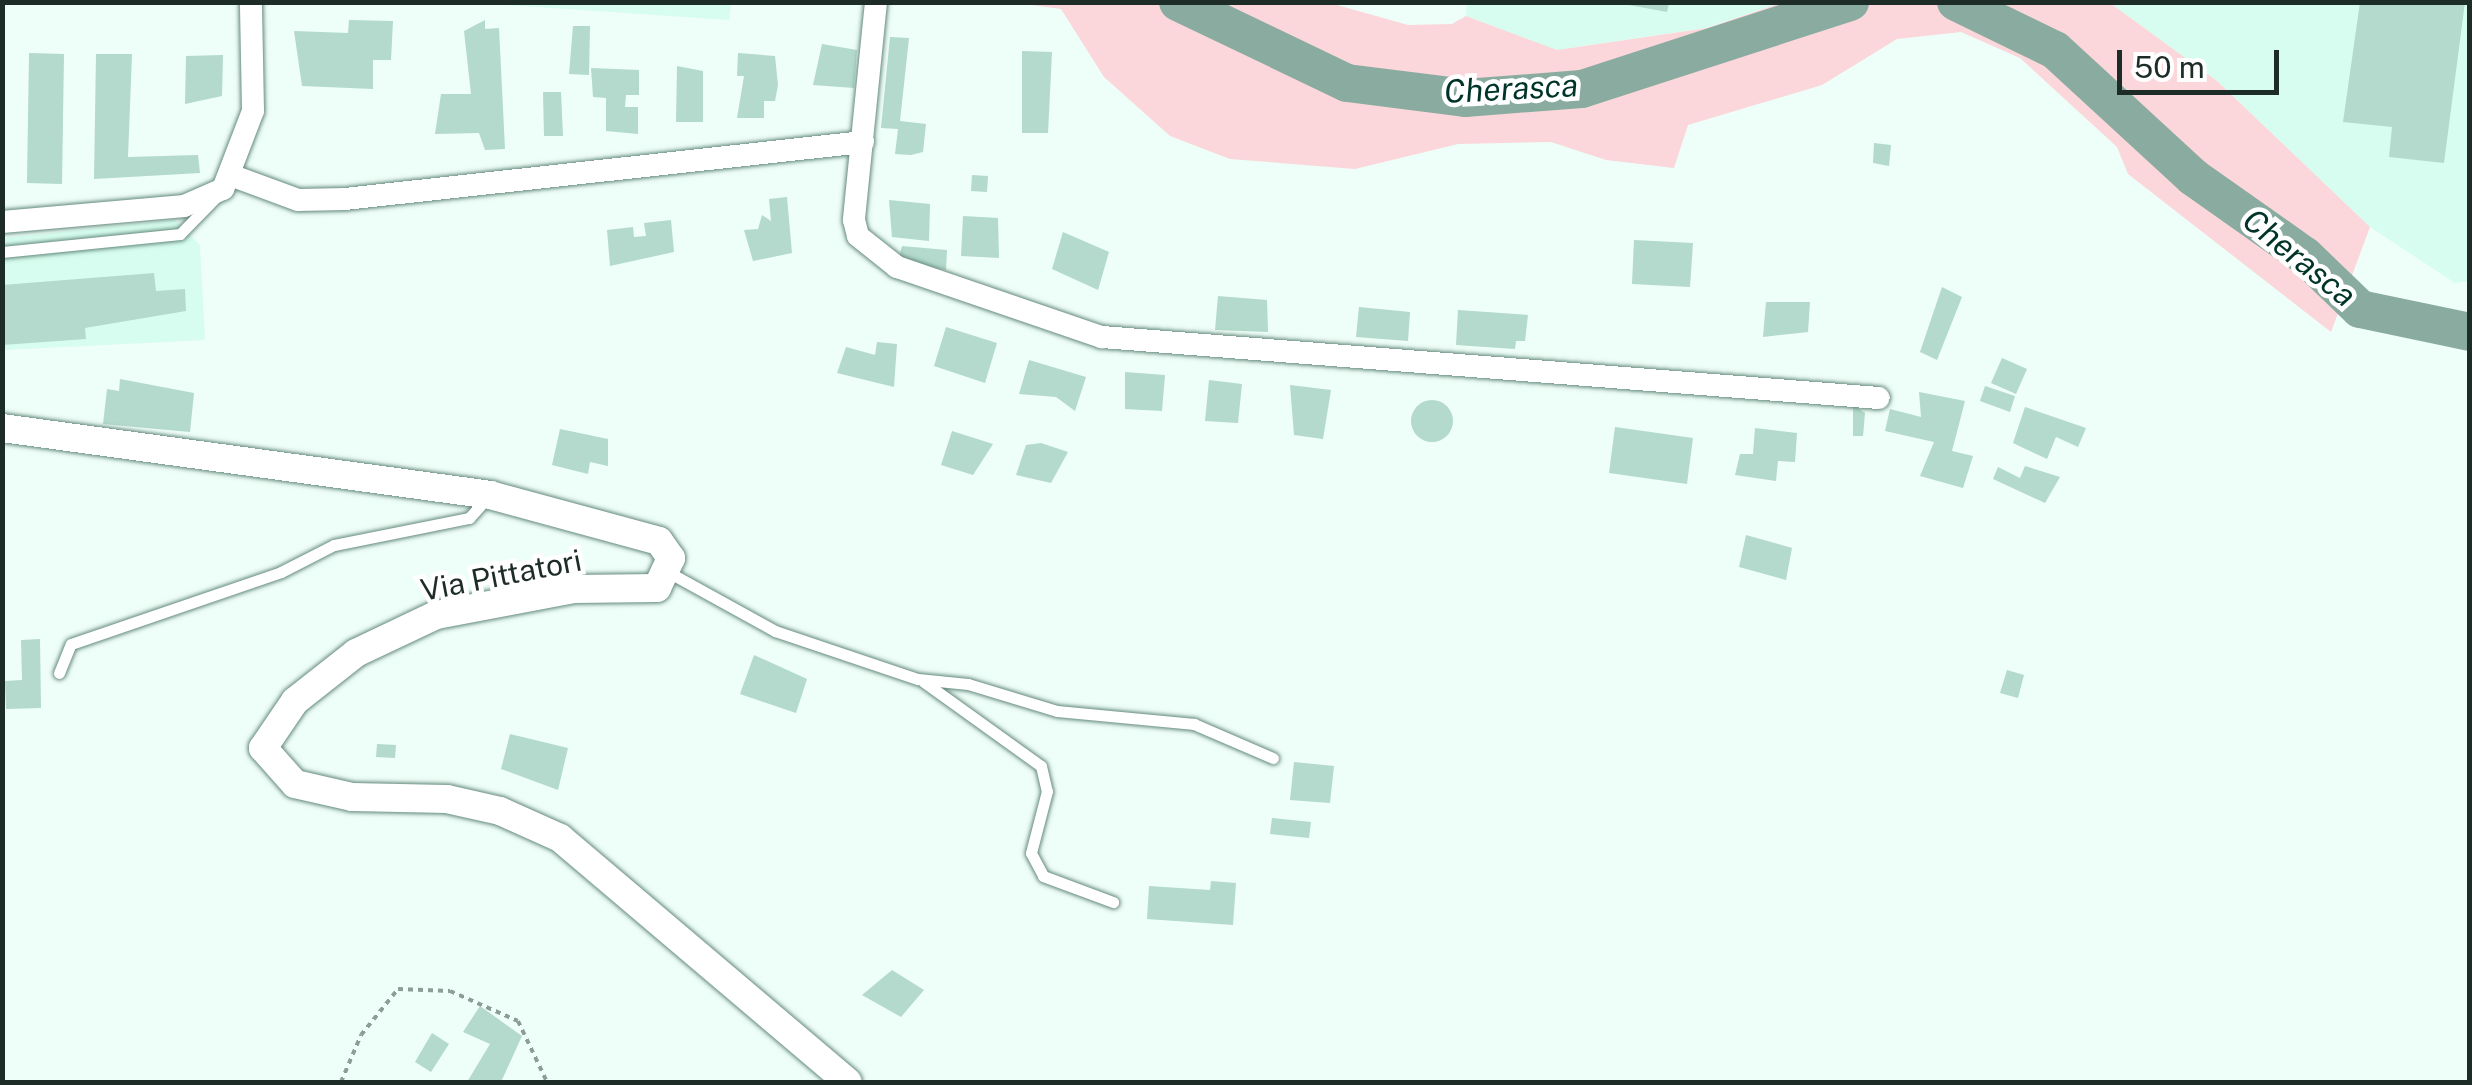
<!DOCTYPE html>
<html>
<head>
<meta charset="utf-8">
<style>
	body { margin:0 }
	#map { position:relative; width:2472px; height:1085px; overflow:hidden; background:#eefef8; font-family:"Public Sans",sans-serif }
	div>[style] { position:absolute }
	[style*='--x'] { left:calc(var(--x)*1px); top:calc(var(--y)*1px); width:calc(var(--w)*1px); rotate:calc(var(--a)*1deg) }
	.built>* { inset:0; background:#d6fdef }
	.green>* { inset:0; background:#fbd7db }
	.river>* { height:38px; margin:-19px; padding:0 19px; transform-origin:19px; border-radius:19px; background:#8aaca0 }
	.building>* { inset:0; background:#b3dacc }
	.round { border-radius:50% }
	.path>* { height:4px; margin-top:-2px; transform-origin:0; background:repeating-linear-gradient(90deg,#8d9c97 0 5px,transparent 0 10px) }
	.roads { filter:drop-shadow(0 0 2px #658a7d) drop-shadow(0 0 2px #658a7d) }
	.service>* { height:11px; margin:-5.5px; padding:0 5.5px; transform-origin:5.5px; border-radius:5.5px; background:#fff }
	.minor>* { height:22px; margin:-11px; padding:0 11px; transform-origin:11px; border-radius:11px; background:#fff }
	.tertiary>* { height:28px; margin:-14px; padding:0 14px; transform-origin:14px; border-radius:14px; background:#fff }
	span { translate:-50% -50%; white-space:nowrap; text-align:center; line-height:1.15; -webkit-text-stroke:9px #fff; paint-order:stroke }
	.street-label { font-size:30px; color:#1d2c27 }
	.water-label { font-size:32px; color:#003428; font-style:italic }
	.frame { position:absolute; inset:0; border:5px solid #1d2c27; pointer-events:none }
	.scale { position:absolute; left:2117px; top:50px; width:162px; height:45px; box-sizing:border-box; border:5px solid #1d2c27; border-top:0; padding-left:12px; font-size:30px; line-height:35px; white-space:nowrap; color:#1d2c27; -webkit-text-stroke:8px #fff; paint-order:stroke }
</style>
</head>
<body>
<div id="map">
	<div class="built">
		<div style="clip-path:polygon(1467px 2px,1781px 3px,1705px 28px,1556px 50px,1466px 16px)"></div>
		<div style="clip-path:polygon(478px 3px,731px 2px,731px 3px,729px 20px)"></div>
		<div style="clip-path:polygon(2110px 3px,2469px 3px,2469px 281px,2455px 283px,2370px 227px,2217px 81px)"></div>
		<div style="clip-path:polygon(175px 220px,200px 245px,205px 340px,3px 350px,2px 238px)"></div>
	</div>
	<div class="green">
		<div style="clip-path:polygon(1017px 3px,1330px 3px,1408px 25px,1452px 24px,1466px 16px,1557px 50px,1707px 28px,1781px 3px,2110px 3px,2217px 81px,2370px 227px,2331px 332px,2128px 174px,2117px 147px,2020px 58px,1961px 32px,1897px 39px,1822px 85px,1688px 125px,1674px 168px,1606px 160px,1551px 142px,1458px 144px,1355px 169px,1230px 159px,1170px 136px,1104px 77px,1061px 9px)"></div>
	</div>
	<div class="river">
		<div style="--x:1178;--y:2;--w:187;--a:25.6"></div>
		<div style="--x:1347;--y:83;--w:119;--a:7.2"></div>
		<div style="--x:1465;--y:98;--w:117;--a:-4.4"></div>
		<div style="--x:1582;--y:89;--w:282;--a:-18"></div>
		<div style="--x:1956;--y:2;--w:110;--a:25.9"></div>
		<div style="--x:2055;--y:50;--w:188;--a:42.6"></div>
		<div style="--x:2193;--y:177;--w:137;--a:35.2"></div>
		<div style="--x:2305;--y:256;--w:76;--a:43.9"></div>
		<div style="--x:2360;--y:309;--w:112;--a:11.8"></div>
	</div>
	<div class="building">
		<div style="clip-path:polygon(2360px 2px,2465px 2px,2444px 163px,2389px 157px,2392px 127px,2343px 122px)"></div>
		<div style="clip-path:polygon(1618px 3px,1669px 3px,1667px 12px)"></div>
		<div style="clip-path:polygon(349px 20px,393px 21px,391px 60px,373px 60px,373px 89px,302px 86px,294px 31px,348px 33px)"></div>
		<div style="clip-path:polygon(485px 20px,485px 29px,499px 28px,505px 149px,485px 150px,479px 133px,435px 134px,441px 94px,471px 94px,464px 31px)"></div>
		<div style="clip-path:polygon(573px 26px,590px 26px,589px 75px,569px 74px)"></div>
		<div style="clip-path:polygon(890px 37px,909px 38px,900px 121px,926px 124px,923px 152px,911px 155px,895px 154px,898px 129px,881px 128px)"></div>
		<div style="clip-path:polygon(822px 44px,857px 50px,854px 88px,813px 85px)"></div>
		<div style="clip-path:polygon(1022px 51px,1052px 52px,1048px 133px,1022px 133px)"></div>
		<div style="clip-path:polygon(29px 53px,64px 54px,62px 184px,27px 183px)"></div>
		<div style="clip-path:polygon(738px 53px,775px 56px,778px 85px,775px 101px,764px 101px,764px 118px,737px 118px,744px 76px,737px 76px)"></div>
		<div style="clip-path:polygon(96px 54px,132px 54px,128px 157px,198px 155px,200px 173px,94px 179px)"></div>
		<div style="clip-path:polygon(223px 55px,222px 96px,185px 104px,186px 56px)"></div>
		<div style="clip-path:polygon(677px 66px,703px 71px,703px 122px,676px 122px)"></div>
		<div style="clip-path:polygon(591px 68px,639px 70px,639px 95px,626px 95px,625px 107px,638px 107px,638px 134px,606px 131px,606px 98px,593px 97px)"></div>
		<div style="clip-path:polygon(543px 92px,561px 92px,563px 136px,544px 136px)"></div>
		<div style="clip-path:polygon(1874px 143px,1891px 145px,1889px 166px,1873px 163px)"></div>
		<div style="clip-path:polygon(972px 175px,988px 176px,987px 192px,971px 191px)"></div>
		<div style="clip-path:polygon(787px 197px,792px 253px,753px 261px,744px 230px,758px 229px,762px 215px,771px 221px,769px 199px)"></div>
		<div style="clip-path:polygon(889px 200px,930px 204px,929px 241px,892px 237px)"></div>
		<div style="clip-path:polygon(963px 216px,998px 218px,999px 258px,961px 256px)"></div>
		<div style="clip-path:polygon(671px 220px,674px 252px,610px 266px,607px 230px,633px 227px,634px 237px,646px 236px,644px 223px)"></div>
		<div style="clip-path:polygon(1063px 232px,1109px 252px,1098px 290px,1052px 269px)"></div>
		<div style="clip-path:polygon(1634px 240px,1693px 243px,1690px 287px,1632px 284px)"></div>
		<div style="clip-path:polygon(902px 246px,947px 250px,946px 270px,898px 261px)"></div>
		<div style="clip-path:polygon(154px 273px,156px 291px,185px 289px,186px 311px,85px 328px,86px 339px,2px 345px,2px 285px)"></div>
		<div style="clip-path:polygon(1942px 287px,1962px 297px,1937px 360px,1920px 352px)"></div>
		<div style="clip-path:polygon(1218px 296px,1267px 300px,1268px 332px,1215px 330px)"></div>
		<div style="clip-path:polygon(1766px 302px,1810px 302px,1808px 332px,1763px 337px)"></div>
		<div style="clip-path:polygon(1359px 307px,1410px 312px,1408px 341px,1356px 337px)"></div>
		<div style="clip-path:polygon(1458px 310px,1528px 315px,1525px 341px,1516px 341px,1515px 349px,1456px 345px)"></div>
		<div style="clip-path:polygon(946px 327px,997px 343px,985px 383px,934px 366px)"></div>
		<div style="clip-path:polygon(877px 342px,897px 344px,894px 387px,837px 373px,846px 347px,875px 355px)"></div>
		<div style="clip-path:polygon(2002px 358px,2027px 369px,2016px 394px,1991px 383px)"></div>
		<div style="clip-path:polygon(1029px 360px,1086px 377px,1075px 411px,1056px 397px,1019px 394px)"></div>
		<div style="clip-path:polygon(1125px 372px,1165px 375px,1162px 411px,1125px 409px)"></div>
		<div style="clip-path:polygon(120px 379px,194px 393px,190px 432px,103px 424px,107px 389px,119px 391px)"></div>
		<div style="clip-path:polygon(1209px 380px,1242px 384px,1238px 423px,1205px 421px)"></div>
		<div style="clip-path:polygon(1290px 385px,1331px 390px,1323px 439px,1294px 435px)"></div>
		<div style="clip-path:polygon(1985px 386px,2015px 396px,2010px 412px,1980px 401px)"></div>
		<div style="clip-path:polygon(1919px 392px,1965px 401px,1952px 451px,1973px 456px,1963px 488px,1920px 476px,1934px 442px,1885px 431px,1890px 409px,1921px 417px)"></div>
		<div class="round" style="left:1411px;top:400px;width:42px;height:42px"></div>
		<div style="clip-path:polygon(1853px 405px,1865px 413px,1863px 436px,1853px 436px)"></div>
		<div style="clip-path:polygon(2025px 407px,2086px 428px,2078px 447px,2056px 437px,2047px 459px,2013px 443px)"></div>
		<div style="clip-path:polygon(1615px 427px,1693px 438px,1687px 484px,1609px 473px)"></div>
		<div style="clip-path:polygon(1755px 428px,1797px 433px,1795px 462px,1778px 461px,1776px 481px,1735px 475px,1740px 454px,1753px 454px)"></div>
		<div style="clip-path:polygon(560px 429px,608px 439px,608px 466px,590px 462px,588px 474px,552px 465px)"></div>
		<div style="clip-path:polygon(952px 431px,993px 444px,973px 475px,941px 465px)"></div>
		<div style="clip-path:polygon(1041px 443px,1068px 452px,1051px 483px,1016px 475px,1026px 445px)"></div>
		<div style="clip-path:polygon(2025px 466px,2060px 477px,2045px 503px,1993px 479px,1998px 467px,2020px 478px)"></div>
		<div style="clip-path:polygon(1746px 535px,1792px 548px,1786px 580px,1739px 567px)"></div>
		<div style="clip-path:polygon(40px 639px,41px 708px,6px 709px,5px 681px,22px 680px,21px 640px)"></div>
		<div style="clip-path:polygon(754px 655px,807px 679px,796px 713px,740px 694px)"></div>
		<div style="clip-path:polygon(2007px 670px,2024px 675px,2018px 698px,2000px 693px)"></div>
		<div style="clip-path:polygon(510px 734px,568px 748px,558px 790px,501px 769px)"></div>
		<div style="clip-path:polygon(377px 744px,396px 745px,395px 758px,376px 757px)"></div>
		<div style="clip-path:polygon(1294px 762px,1334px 766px,1330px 803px,1290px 800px)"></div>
		<div style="clip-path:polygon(1272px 818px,1311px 822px,1309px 838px,1270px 834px)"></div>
		<div style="clip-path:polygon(1211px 881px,1236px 883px,1233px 925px,1147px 919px,1149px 886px,1210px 890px)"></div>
		<div style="clip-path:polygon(892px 970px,924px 990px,901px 1017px,862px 995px)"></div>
		<div style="clip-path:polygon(480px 1006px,522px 1036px,501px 1082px,467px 1082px,490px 1044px,463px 1032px)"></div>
		<div style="clip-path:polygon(432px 1033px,449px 1044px,431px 1072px,415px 1062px)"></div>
	</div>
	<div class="path">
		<div style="--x:341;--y:1082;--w:51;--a:-66.9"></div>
		<div style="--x:361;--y:1035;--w:59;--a:-51.2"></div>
		<div style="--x:398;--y:989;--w:52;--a:2.2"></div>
		<div style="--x:450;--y:991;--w:74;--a:23.8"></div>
		<div style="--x:518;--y:1021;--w:68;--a:64.6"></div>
	</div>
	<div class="roads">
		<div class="service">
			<div style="--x:2;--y:252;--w:179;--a:-5.8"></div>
			<div style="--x:180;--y:234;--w:56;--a:-45.7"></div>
			<div style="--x:670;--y:573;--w:120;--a:28.9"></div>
			<div style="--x:775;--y:631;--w:151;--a:18.6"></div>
			<div style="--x:918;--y:679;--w:50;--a:5.7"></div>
			<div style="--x:968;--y:684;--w:93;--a:16.9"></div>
			<div style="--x:1057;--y:711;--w:138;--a:5.4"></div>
			<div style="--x:1194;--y:724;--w:86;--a:23.3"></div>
			<div style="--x:59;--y:673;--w:31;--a:-68"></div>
			<div style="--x:71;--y:644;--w:222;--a:-18.9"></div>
			<div style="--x:281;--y:572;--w:59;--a:-27"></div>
			<div style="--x:334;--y:545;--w:138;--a:-11.3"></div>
			<div style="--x:469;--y:518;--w:30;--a:-48"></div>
			<div style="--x:924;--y:682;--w:144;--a:35.7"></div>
			<div style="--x:1041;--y:766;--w:26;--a:77"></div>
			<div style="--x:1047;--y:791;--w:64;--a:104.5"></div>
			<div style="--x:1031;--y:853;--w:26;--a:62"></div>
			<div style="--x:1043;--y:876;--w:75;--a:20.4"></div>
		</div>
		<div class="minor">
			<div style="--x:876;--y:2;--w:219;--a:95.8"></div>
			<div style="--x:854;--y:220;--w:16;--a:76"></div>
			<div style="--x:858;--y:236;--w:50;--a:38.5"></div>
			<div style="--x:897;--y:267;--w:217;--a:18.9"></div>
			<div style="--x:1102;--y:337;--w:779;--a:4.49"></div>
			<div style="--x:233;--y:176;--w:69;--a:20.3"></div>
			<div style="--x:298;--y:200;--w:47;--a:-1.2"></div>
			<div style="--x:345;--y:199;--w:521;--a:-6.28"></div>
			<div style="--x:2;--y:222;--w:183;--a:-5"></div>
			<div style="--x:184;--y:206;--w:43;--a:-23.6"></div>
			<div style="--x:223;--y:189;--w:84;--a:-69"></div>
			<div style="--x:253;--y:111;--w:109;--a:-91.1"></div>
		</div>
		<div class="tertiary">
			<div style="--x:2;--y:428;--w:493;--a:7.8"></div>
			<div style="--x:490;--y:495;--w:175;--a:15.2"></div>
			<div style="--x:659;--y:541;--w:21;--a:55"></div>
			<div style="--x:671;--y:558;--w:33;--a:115"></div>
			<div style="--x:657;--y:588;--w:83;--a:179.3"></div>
			<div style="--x:574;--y:589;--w:140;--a:169.3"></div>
			<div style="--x:436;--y:615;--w:89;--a:154.6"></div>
			<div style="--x:356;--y:653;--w:78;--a:141.8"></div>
			<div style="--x:295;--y:701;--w:57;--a:124.2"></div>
			<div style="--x:263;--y:748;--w:48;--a:48.4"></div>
			<div style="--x:295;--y:784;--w:58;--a:12.8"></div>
			<div style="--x:352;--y:797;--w:95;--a:1.2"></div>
			<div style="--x:447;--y:799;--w:54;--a:12.8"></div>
			<div style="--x:500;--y:811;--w:66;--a:24.2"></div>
			<div style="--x:560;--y:838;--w:377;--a:40.3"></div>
		</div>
	</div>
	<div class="street-label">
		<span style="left:501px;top:575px;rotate:-11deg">Via Pittatori</span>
	</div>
	<div class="water-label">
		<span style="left:1511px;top:89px;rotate:-3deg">Cherasca</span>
		<span style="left:2299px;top:258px;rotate:39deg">Cherasca</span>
	</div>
	<div class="frame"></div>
	<div class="scale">50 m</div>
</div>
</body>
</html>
